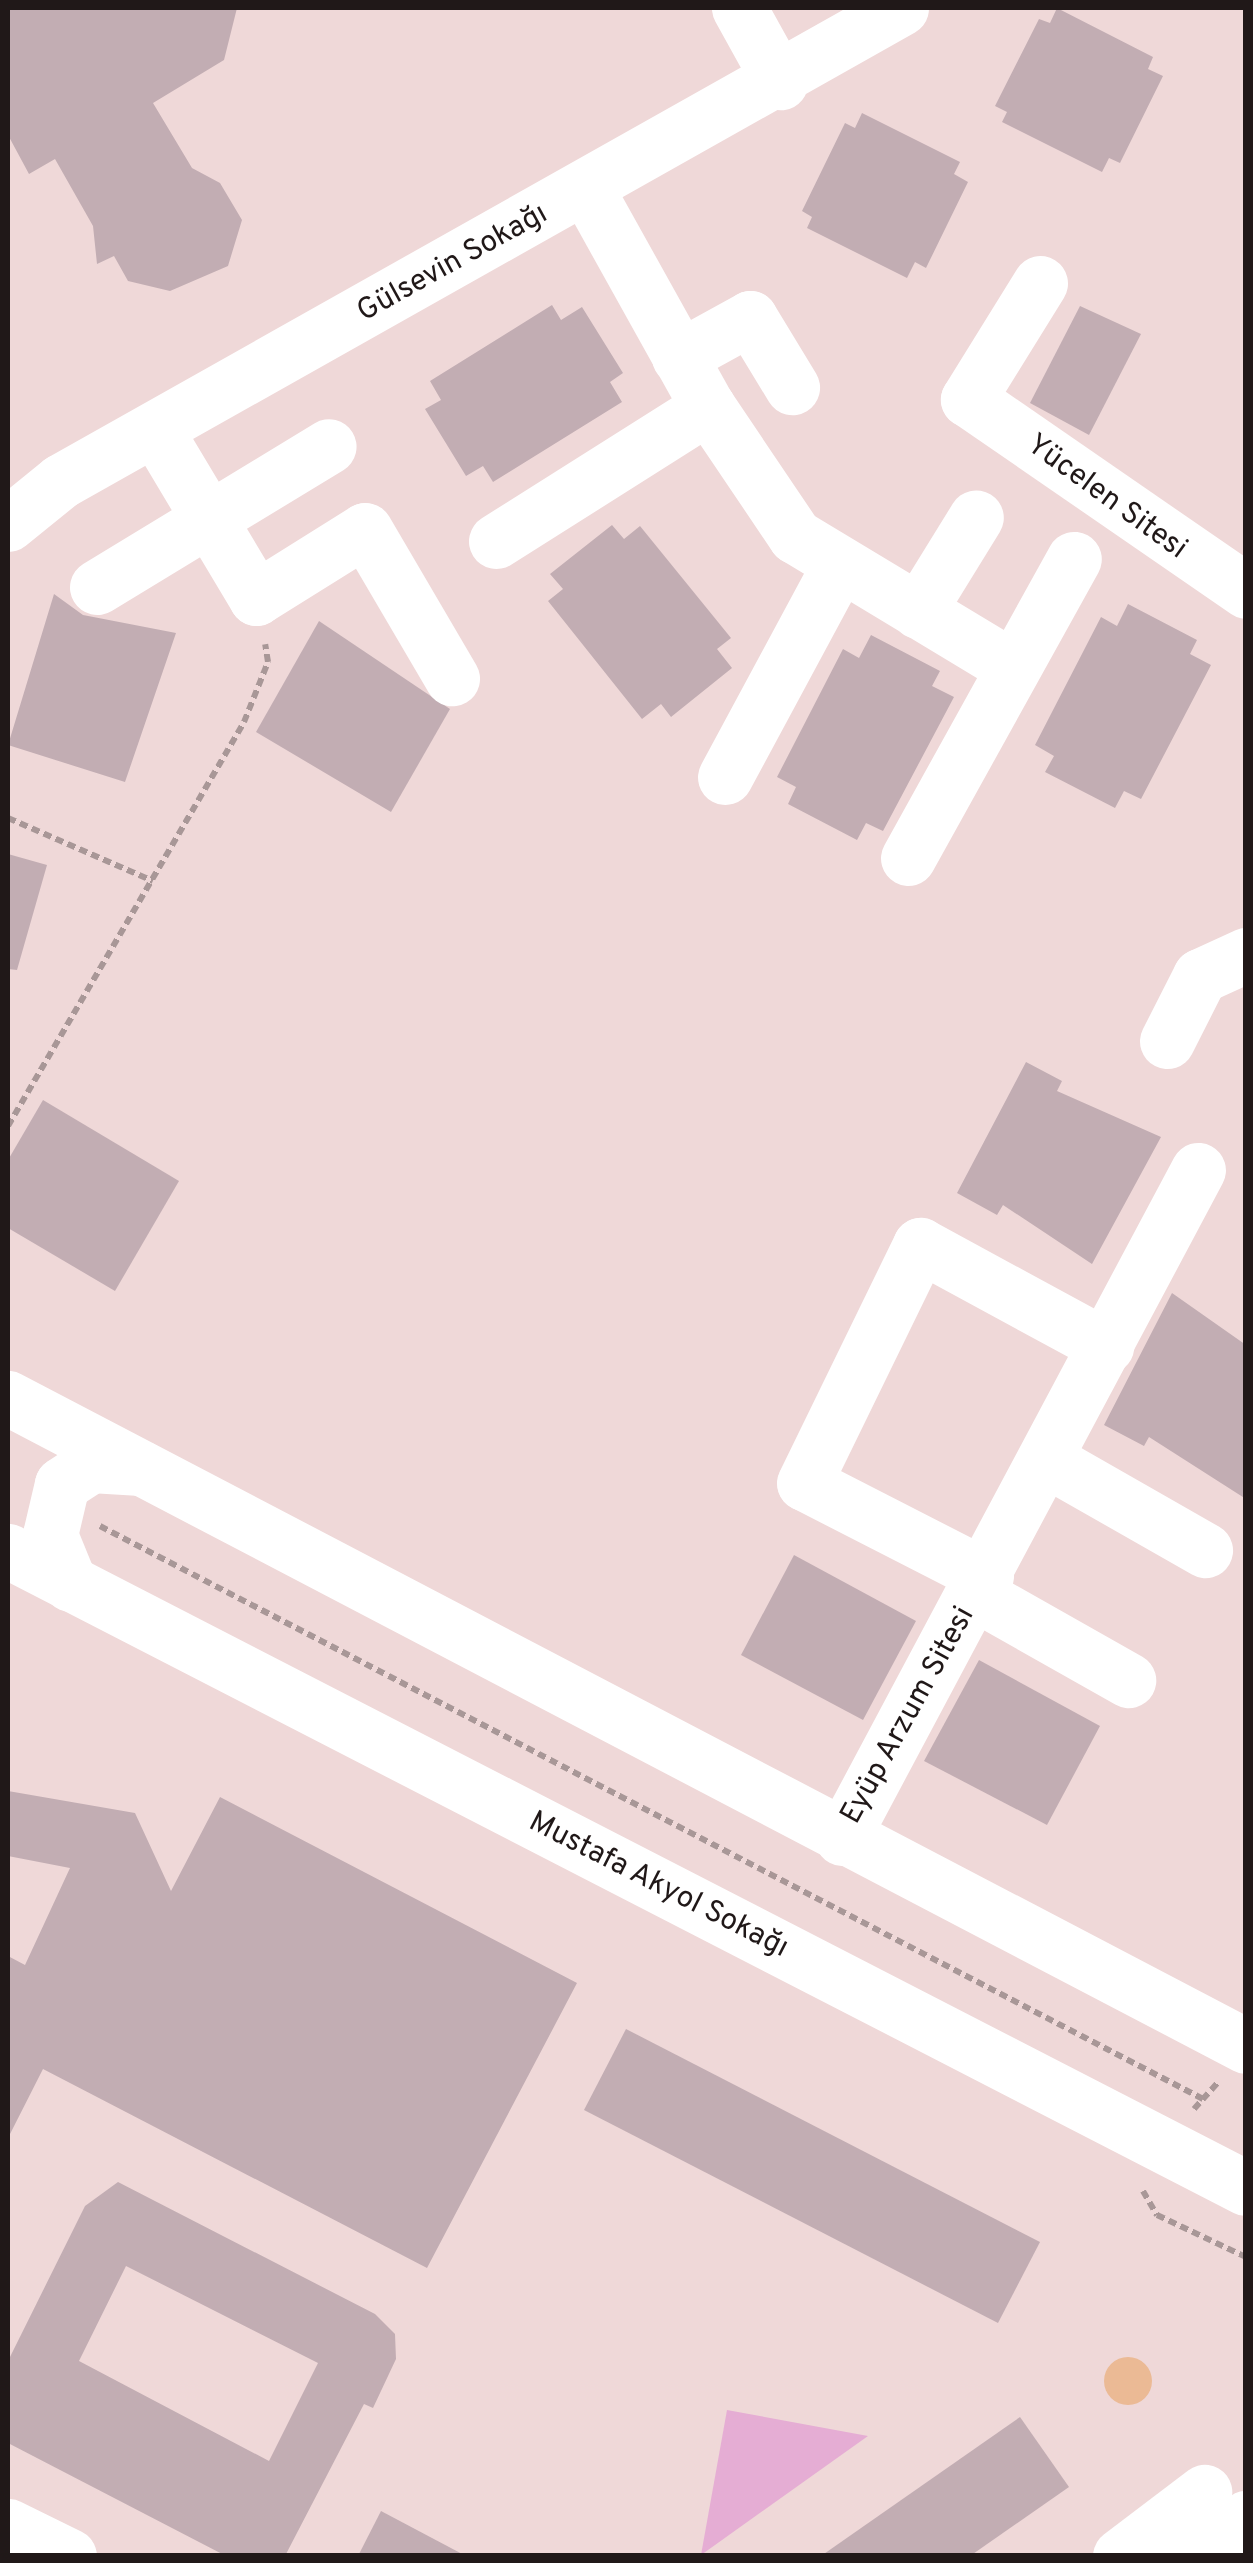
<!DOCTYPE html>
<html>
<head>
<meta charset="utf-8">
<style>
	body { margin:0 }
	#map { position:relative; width:1253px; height:2563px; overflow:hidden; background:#efd8d8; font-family:Overpass,sans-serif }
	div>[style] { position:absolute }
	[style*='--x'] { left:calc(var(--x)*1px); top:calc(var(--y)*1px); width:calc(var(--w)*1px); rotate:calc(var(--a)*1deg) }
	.green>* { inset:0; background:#ebba95 }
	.round { border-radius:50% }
	.water>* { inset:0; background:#e5add4 }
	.building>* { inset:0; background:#c2adb3 }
	.path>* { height:6px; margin-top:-3px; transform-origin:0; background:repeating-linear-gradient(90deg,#a89797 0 8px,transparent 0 13px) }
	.minor>* { height:55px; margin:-27.5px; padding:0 27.5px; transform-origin:27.5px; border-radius:27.5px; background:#fff }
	span { translate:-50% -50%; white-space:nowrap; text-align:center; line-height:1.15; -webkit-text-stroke:10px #fff; paint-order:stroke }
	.street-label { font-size:30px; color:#201818 }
	.frame { position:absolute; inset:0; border:10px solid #201818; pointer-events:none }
</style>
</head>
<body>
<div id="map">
	<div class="green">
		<div class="round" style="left:1104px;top:2357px;width:48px;height:48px"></div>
	</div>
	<div class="water">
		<div style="clip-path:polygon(727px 2410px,868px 2436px,701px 2555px)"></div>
	</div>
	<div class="building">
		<div style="clip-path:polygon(8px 8px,237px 8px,224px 60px,153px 103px,192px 168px,220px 183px,242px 220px,228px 266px,170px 291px,128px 281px,114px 256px,97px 264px,93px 226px,55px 159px,29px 174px,8px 135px)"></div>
		<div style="clip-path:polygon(1057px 8px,1153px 57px,1148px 69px,1163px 76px,1120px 163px,1109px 158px,1102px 172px,1002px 122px,1007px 112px,995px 106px,1039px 19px,1050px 23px)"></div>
		<div style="clip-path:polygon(862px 113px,960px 162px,954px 174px,968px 182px,926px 268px,915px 262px,907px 278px,807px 228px,812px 217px,802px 211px,845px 123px,855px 128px)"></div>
		<div style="clip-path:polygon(552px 305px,561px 320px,582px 307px,623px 373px,610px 382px,622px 402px,493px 482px,483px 466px,466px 476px,425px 409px,441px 400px,430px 381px)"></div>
		<div style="clip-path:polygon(1080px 306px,1141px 334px,1089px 435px,1030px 403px)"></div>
		<div style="clip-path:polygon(612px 525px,624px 539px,640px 526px,731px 638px,717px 649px,732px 668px,671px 717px,661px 704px,642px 719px,548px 601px,563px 589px,550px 574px)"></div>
		<div style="clip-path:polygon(54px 594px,83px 615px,176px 633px,125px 782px,8px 745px)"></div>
		<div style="clip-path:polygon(1128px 604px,1197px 640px,1190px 654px,1211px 665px,1141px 799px,1124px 791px,1115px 808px,1045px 772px,1054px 756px,1035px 745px,1101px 617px,1117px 626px)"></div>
		<div style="clip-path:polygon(319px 621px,450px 709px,391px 812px,256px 732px)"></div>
		<div style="clip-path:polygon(871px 635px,940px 671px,932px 686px,954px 697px,883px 831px,866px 823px,857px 840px,788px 804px,796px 787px,777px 777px,843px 649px,859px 658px)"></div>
		<div style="clip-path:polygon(8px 854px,47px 865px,17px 970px,8px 969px)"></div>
		<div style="clip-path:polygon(1026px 1062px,1062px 1081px,1057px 1091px,1161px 1137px,1092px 1264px,1003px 1205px,997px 1215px,957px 1193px)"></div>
		<div style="clip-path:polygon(43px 1100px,179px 1181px,115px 1291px,8px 1228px,8px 1160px)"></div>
		<div style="clip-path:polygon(1172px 1293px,1246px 1345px,1246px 1499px,1149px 1437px,1144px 1446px,1104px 1425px)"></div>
		<div style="clip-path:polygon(794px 1555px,916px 1621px,863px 1720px,741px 1655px)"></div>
		<div style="clip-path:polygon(979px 1660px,1100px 1726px,1047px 1825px,924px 1761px)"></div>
		<div style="clip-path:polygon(8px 1791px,135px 1813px,171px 1891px,220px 1797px,577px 1983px,427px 2268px,43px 2069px,8px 2138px,8px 1956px,25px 1965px,70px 1868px,8px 1856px)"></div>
		<div style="clip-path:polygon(626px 2029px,1040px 2242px,998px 2323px,584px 2110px)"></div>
		<div style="clip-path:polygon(evenodd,118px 2182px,375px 2314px,395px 2334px,396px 2359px,373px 2408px,364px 2404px,285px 2556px,226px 2556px,8px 2443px,8px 2361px,85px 2206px,118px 2182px,126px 2266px,318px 2363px,269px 2461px,79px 2361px,126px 2266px)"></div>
		<div style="clip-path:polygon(1020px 2417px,1069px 2487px,970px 2556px,821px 2556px)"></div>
		<div style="clip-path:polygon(381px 2511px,466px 2556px,358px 2556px)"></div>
	</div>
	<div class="path">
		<div style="--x:8;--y:818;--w:158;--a:23.5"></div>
		<div style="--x:8;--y:1126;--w:468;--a:-59.7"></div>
		<div style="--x:244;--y:722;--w:65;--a:-68.2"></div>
		<div style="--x:268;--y:662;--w:18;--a:-99"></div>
		<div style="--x:100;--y:1526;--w:1243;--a:27.45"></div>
		<div style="--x:1194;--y:2109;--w:38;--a:-48"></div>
		<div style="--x:1143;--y:2191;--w:28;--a:60"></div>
		<div style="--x:1157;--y:2215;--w:98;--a:25.3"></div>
	</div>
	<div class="minor">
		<div style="--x:739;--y:8;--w:85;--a:61"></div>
		<div style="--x:587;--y:190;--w:248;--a:60.9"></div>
		<div style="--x:708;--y:407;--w:156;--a:56"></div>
		<div style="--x:795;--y:536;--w:253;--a:31.1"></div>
		<div style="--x:1040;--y:283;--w:137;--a:121.8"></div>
		<div style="--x:968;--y:399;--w:338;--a:34.6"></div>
		<div style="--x:679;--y:357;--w:81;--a:-28.8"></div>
		<div style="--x:750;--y:318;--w:81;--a:58.7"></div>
		<div style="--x:155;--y:429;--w:197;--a:59.1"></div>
		<div style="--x:256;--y:598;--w:128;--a:-32"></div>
		<div style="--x:365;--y:530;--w:172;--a:59.6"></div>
		<div style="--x:8;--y:524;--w:68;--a:-39.1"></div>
		<div style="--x:61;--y:481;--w:964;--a:-29.38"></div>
		<div style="--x:496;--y:541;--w:251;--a:-32.3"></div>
		<div style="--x:97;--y:587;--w:271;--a:-31.3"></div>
		<div style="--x:918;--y:611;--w:110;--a:-58.3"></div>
		<div style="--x:725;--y:777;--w:241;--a:-61.7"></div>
		<div style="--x:908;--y:858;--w:342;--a:-61"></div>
		<div style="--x:1167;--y:1041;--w:73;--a:-63.1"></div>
		<div style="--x:1200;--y:976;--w:51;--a:-24.5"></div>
		<div style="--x:8;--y:1398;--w:1397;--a:27.63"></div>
		<div style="--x:1047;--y:1460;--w:182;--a:29.7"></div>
		<div style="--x:8;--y:1551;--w:1392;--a:27.23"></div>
		<div style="--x:986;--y:1576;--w:204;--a:-152.9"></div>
		<div style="--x:804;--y:1483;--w:265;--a:-64"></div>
		<div style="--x:920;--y:1245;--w:212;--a:28.5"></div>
		<div style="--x:70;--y:1584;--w:53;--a:-112.2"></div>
		<div style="--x:50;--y:1535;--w:52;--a:-76.8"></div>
		<div style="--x:62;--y:1484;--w:35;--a:-33"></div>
		<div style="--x:91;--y:1465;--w:50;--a:3.4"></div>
		<div style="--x:976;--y:1594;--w:175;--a:29.5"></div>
		<div style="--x:842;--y:1838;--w:757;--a:-61.95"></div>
		<div style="--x:8;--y:2526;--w:68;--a:26.2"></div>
		<div style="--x:1120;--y:2556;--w:106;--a:-37.3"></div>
		<div style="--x:1195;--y:2556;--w:64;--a:-36.7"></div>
	</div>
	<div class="street-label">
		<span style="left:453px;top:264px;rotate:-29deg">Gülsevin Sokağı</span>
		<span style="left:1106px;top:498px;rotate:36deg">Yücelen Sitesi</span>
		<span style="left:909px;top:1716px;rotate:-61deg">Eyüp Arzum Sitesi</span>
		<span style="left:658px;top:1886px;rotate:27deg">Mustafa Akyol Sokağı</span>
	</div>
	<div class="frame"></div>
</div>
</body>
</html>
